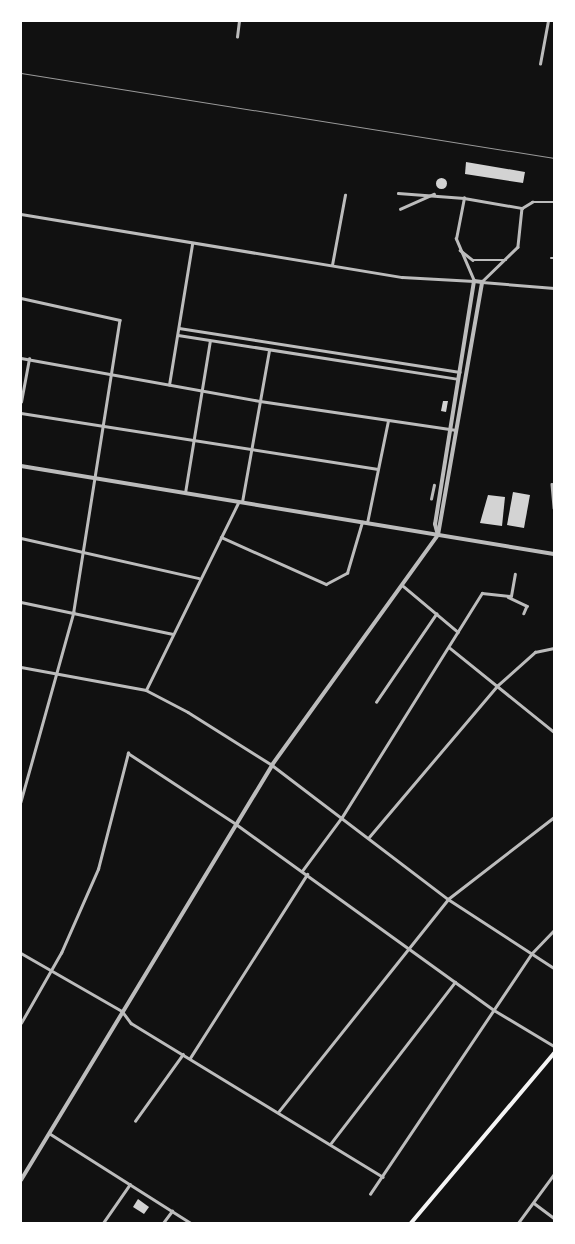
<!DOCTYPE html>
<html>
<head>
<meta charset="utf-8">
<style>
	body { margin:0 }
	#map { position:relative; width:575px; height:1244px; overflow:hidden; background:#111; font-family:"Golos Text",sans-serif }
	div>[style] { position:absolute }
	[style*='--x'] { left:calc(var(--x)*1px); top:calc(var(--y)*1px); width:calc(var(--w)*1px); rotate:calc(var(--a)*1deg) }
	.building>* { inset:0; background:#d3d3d3 }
	.round { border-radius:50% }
	.minor>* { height:2.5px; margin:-1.25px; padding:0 1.25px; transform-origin:1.25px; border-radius:1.25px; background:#bcbcbc }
	.tertiary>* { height:4px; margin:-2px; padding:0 2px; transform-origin:2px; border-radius:2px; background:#bcbcbc }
	.secondary>* { height:4px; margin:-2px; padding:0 2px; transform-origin:2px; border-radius:2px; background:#f5f5f5 }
	.rail>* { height:1px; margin:-0.5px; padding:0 0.5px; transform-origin:0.5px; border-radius:0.5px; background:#9a9a9a }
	span { translate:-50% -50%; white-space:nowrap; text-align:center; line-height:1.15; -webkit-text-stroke:5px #fff; paint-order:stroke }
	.frame { position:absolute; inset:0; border:22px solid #fff; pointer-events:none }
</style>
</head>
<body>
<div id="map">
	<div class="building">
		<div style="clip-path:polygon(466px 162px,525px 172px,523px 183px,465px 174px)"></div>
		<div class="round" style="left:435.5px;top:177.5px;width:11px;height:11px"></div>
		<div style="clip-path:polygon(443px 401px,448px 401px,446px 412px,441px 411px)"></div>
		<div style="clip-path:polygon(513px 492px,530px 495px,524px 528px,507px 525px)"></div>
		<div style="clip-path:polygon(488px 495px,505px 497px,502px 526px,480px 523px)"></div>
		<div style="clip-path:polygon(138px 1199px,149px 1207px,144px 1214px,133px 1207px)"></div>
	</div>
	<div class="minor">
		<div style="--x:237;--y:37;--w:16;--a:-83"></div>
		<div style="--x:540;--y:64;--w:44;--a:-79.5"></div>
		<div style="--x:398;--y:193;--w:66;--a:4.3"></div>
		<div style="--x:522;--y:208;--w:12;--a:-31"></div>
		<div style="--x:532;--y:202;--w:22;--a:0"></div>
		<div style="--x:400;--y:209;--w:37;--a:-24"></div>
		<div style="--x:21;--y:214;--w:386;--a:9.4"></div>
		<div style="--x:402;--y:277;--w:72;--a:3.2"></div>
		<div style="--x:474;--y:281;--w:46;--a:-113.2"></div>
		<div style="--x:456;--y:239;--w:42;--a:-79"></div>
		<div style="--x:464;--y:198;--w:59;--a:9.8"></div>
		<div style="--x:522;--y:208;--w:39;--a:96"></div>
		<div style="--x:518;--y:247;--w:50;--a:135.8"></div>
		<div style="--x:460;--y:250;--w:16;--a:38"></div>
		<div style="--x:473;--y:260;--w:33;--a:0"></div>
		<div style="--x:551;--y:258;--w:3;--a:0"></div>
		<div style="--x:332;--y:265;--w:71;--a:-79.5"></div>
		<div style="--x:482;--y:282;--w:72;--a:4.8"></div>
		<div style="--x:21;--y:298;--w:101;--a:12.5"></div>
		<div style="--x:120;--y:320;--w:296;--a:99"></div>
		<div style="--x:74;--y:612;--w:197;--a:105.6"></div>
		<div style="--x:179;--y:328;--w:284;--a:8.9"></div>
		<div style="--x:178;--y:335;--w:283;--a:8.9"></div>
		<div style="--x:21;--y:358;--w:243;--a:10.2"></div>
		<div style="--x:260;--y:401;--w:198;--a:8.4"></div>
		<div style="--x:169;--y:385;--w:143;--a:-80.7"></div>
		<div style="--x:21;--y:402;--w:44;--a:-79.5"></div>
		<div style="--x:21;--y:413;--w:361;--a:8.9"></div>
		<div style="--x:552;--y:484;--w:24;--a:85"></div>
		<div style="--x:185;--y:493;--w:154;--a:-80.7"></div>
		<div style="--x:431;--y:499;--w:14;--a:-78"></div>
		<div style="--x:242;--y:502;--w:154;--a:-79.9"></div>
		<div style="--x:367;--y:523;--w:104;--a:-78.4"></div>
		<div style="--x:221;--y:537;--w:115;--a:24.1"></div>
		<div style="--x:326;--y:584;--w:24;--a:-28"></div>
		<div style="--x:347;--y:573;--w:53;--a:-73.6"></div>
		<div style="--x:21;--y:538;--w:182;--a:12.7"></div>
		<div style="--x:402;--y:585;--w:73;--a:40"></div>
		<div style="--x:508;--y:597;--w:21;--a:25"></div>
		<div style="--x:527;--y:606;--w:8;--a:113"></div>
		<div style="--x:21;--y:602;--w:155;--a:11.9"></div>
		<div style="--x:450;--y:648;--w:134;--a:38.9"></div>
		<div style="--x:21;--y:667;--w:127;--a:10.4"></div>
		<div style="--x:146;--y:690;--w:47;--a:27.6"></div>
		<div style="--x:188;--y:712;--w:99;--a:32.2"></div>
		<div style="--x:272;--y:765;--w:221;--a:37.3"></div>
		<div style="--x:448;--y:899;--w:126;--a:33.1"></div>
		<div style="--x:146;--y:690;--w:208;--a:-63.8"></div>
		<div style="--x:376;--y:702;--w:107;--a:-55.7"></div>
		<div style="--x:369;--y:837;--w:198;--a:-49.7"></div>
		<div style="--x:497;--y:686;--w:51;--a:-41.8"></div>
		<div style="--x:535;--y:652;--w:19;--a:-12"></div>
		<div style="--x:302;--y:871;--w:67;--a:-53.5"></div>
		<div style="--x:342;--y:817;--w:264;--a:-58"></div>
		<div style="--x:482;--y:593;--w:29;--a:6"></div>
		<div style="--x:511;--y:596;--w:22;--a:-80"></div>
		<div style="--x:21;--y:953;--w:116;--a:29.9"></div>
		<div style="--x:122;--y:1011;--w:15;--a:53"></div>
		<div style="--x:131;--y:1023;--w:295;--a:31.4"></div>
		<div style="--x:21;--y:1023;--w:81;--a:-60.3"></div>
		<div style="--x:61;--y:953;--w:92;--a:-66.2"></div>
		<div style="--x:98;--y:869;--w:120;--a:-75.5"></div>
		<div style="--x:128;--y:753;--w:129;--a:33.3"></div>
		<div style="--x:236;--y:824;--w:318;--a:35.8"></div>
		<div style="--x:494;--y:1010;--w:70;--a:31"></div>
		<div style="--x:190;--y:1058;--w:218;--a:-57.5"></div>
		<div style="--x:279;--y:1111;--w:271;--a:-51.4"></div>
		<div style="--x:448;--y:899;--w:134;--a:-37.7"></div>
		<div style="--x:135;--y:1121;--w:82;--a:-54.4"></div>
		<div style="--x:49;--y:1133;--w:168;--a:32.4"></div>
		<div style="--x:331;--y:1143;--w:203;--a:-52.4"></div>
		<div style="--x:370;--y:1194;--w:290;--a:-56.1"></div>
		<div style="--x:532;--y:953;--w:32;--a:-46"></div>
		<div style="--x:534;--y:1203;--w:25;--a:37"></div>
		<div style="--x:103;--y:1223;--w:47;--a:-55.3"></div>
		<div style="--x:163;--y:1223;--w:15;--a:-53"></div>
		<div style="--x:518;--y:1223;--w:61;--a:-53.7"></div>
	</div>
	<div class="tertiary">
		<div style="--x:21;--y:466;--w:540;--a:9.38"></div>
		<div style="--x:21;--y:1180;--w:485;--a:-58.8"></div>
		<div style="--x:272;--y:765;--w:284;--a:-54.2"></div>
		<div style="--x:438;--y:535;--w:257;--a:-80.1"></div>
		<div style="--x:482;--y:282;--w:8;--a:-173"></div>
		<div style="--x:474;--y:281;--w:246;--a:99.1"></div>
		<div style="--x:435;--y:524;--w:11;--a:75"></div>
	</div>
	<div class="secondary">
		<div style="--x:411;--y:1223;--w:222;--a:-49.9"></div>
	</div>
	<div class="rail">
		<div style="--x:21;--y:73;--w:540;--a:9.06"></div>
	</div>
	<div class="frame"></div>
</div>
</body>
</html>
